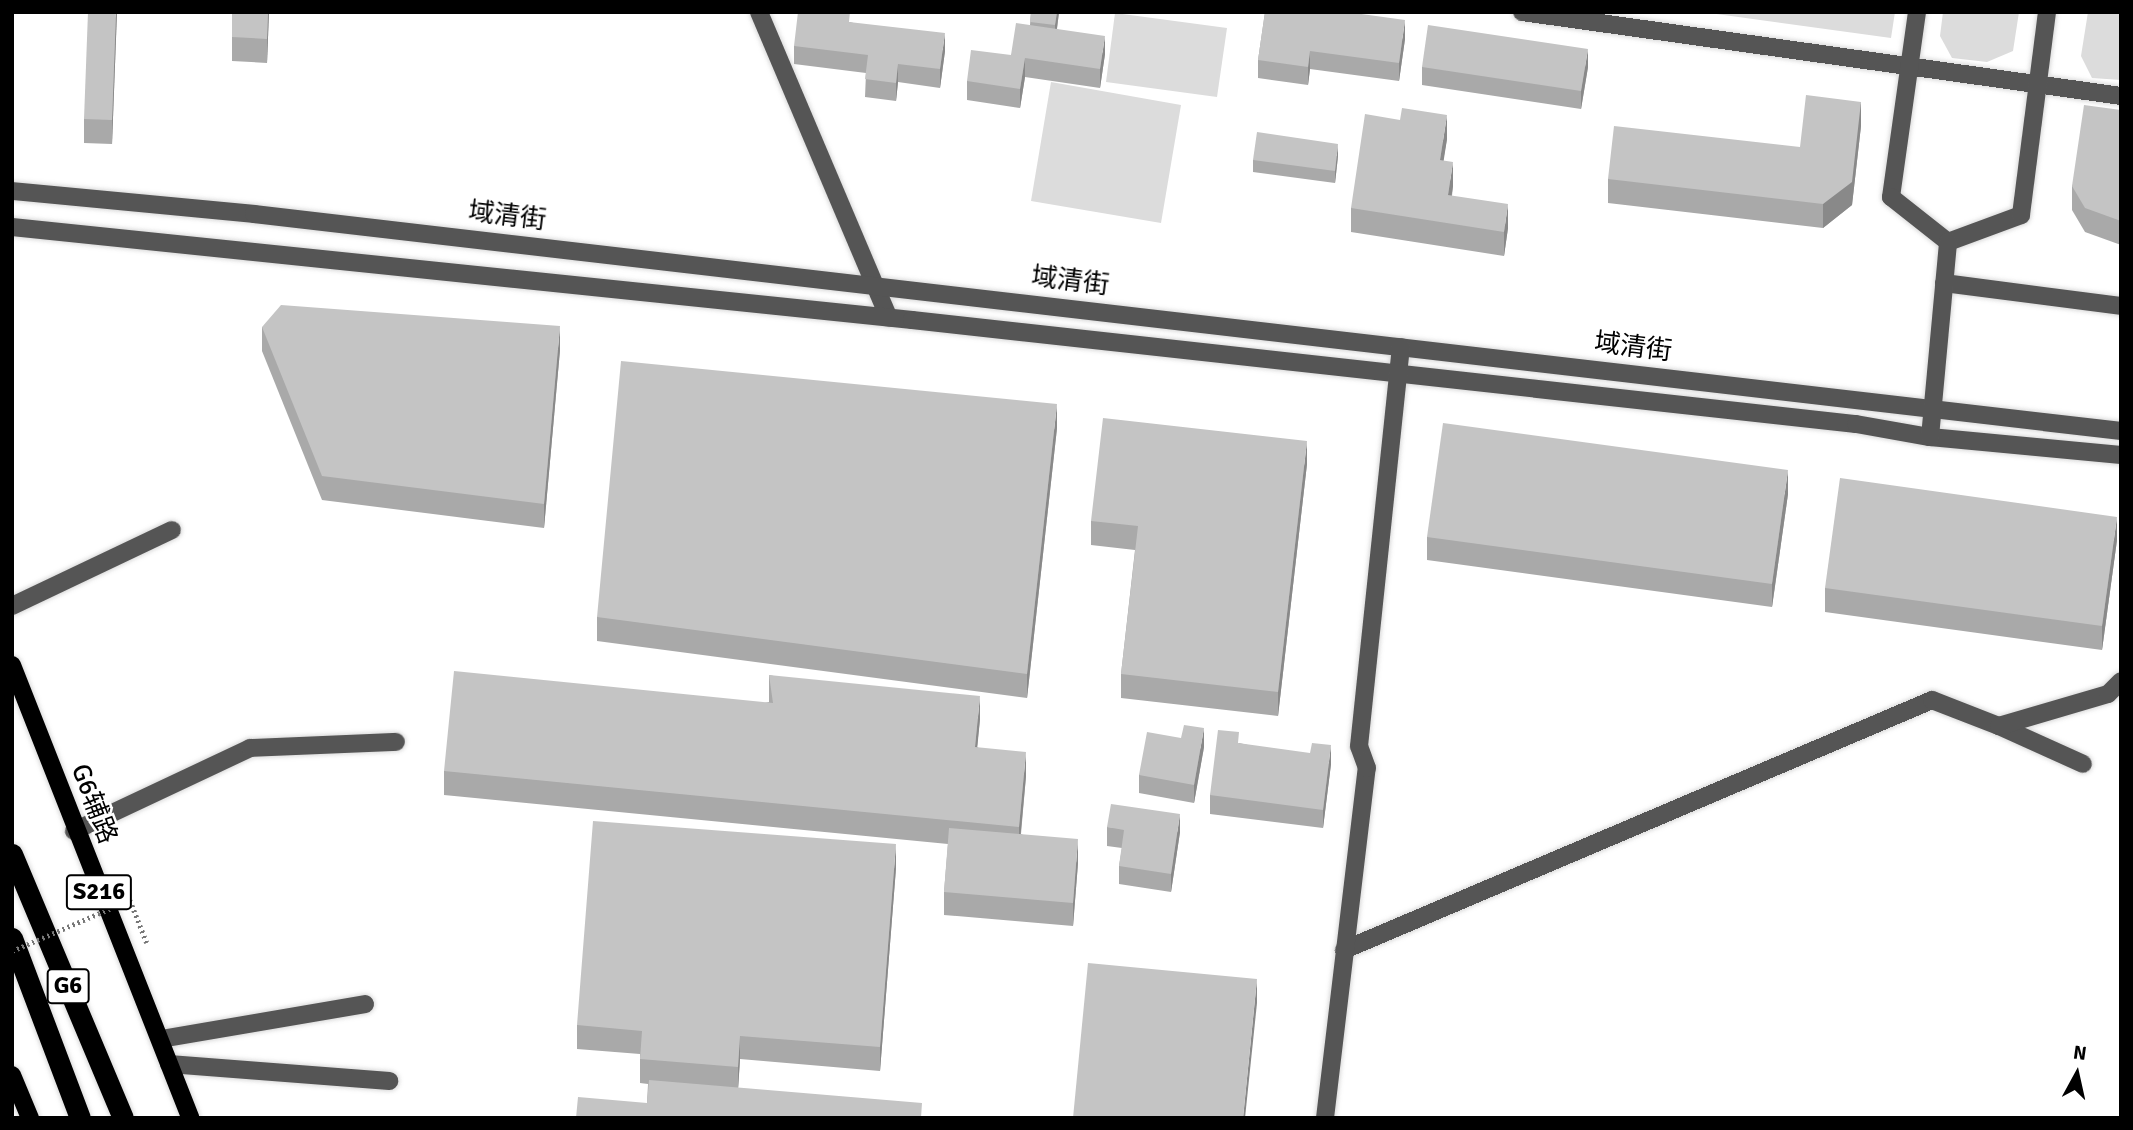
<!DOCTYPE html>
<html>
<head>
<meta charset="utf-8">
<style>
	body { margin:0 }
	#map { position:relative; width:2133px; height:1130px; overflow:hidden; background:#fff; font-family:Signika,"Noto Sans SC",sans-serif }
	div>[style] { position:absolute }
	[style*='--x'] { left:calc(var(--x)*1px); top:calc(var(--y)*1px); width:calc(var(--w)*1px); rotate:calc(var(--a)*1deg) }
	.green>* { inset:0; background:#dcdcdc }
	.path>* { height:4.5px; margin-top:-2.25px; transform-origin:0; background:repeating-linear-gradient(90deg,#777 0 2px,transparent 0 5.5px) }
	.roads { filter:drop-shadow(0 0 2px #dbdbdb) drop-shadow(0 0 2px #dbdbdb) }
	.minor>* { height:18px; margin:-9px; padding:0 9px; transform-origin:9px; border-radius:9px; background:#555 }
	.major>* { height:18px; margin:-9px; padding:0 9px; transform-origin:9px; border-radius:9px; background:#000 }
	.highway>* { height:21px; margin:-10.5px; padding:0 10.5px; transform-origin:10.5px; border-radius:10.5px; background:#000 }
	.path-bridge>* { height:4.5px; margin-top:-2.25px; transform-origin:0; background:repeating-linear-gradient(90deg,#777 0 2px,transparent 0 5.5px) }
	.wall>* { inset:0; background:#a9a9a9 }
	.shaded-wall>* { inset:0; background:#898989 }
	.building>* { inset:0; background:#c4c4c4 }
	span { translate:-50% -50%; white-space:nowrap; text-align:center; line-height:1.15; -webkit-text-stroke:5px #fff; paint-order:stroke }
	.shield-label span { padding:2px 5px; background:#fff; border:2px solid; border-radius:5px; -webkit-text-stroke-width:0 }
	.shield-label { font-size:24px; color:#000; font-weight:700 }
	.street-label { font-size:26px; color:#000 }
	.frame { position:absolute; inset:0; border:14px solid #000; pointer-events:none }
	.north { position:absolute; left:2042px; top:1039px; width:70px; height:70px; -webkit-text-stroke:5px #fff; paint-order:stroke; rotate:8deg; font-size:19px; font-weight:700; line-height:28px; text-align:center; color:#000 }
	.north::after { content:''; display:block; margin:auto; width:24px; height:32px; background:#000; clip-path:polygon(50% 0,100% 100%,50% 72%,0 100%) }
</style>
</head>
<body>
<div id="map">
	<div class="green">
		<div style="clip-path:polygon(1702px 12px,1895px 12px,1891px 38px)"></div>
		<div style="clip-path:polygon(1943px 12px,2019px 12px,2013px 51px,1987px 62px,1952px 58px,1940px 36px)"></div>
		<div style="clip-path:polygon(2088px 12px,2121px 12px,2121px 80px,2092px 78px,2081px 56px)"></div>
		<div style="clip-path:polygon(1115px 13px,1227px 28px,1217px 97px,1106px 82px)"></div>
		<div style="clip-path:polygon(1051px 82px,1181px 105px,1161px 223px,1031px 201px)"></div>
	</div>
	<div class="path">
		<div style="--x:130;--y:900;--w:46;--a:68.4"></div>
	</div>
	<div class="roads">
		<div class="minor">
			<div style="--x:759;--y:12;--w:332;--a:67"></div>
			<div style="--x:1522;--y:12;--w:605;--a:7.98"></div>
			<div style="--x:1917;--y:12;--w:187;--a:98"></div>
			<div style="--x:1891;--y:197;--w:73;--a:38.3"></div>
			<div style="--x:12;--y:191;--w:243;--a:5.4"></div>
			<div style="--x:254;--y:214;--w:1880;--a:6.63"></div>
			<div style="--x:12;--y:227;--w:905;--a:5.9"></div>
			<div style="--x:912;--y:320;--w:950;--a:6.29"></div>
			<div style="--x:1856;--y:424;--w:75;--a:10"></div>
			<div style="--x:1930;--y:437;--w:192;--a:5.4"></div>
			<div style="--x:1948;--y:242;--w:78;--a:-20.3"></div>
			<div style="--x:2021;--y:215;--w:205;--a:-82.7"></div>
			<div style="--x:1944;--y:283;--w:178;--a:7.4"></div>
			<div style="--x:1930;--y:437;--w:196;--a:-84.7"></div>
			<div style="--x:12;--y:606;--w:177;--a:-25.4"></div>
			<div style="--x:1999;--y:726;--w:92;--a:24.3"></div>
			<div style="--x:74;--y:831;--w:195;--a:-25.2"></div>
			<div style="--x:250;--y:748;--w:146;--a:-2.4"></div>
			<div style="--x:1344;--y:950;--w:639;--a:-23.03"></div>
			<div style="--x:1932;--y:700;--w:72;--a:21.2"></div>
			<div style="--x:1999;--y:726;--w:114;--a:-16.4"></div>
			<div style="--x:2108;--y:694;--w:18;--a:-45"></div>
			<div style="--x:161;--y:1039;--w:207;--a:-9.7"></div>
			<div style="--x:169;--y:1064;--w:221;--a:4.4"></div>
			<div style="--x:1325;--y:1118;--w:353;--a:-83.2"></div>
			<div style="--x:1367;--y:768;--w:23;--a:-110"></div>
			<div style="--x:1359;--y:746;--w:401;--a:-84"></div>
		</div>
		<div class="major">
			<div style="--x:12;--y:665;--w:487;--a:68.5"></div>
			<div style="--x:12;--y:1075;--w:47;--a:67.3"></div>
		</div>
		<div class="highway">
			<div style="--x:12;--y:854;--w:286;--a:67.2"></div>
			<div style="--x:12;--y:938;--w:192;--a:69.3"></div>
		</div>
	</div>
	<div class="path-bridge">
		<div style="--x:12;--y:951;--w:129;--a:-23.4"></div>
	</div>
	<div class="wall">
		<div style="clip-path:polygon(117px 12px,112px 144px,84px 143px,84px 119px)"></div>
		<div style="clip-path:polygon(232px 12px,269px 12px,267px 63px,232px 61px)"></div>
		<div style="clip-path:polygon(1031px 12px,1059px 12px,1057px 29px,1105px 54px,1100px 88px,1025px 77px,1020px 108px,967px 100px,967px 81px,1011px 55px,1030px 25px)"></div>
		<div style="clip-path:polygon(1265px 12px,1405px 39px,1399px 81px,1310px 69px,1308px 85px,1258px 78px,1258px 60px)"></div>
		<div style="clip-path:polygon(850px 22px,945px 51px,940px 88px,898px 82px,896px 101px,865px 97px,866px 73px,794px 64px,794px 46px)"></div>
		<div style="clip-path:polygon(1422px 67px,1588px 67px,1581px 109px,1422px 85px)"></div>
		<div style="clip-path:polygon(2121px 110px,2121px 245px,2085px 232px,2072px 210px,2072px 186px)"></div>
		<div style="clip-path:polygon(1861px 126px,1852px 205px,1823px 228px,1608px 203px,1608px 179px,1800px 147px)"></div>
		<div style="clip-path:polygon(1447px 139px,1443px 161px,1453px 186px,1452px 196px,1508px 228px,1504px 256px,1351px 232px,1351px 208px)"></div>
		<div style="clip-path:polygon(1338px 156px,1335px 183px,1253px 172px,1253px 160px)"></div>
		<div style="clip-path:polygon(262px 327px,560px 350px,544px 528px,322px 500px,262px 351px)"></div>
		<div style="clip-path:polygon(1057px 428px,1027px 698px,597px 641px,597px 617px)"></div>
		<div style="clip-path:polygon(1307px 464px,1278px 716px,1121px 698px,1121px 674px,1135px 550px,1091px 545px,1091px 521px)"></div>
		<div style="clip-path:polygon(1788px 494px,1772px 607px,1427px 560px,1427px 537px)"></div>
		<div style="clip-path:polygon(2117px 540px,2102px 650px,1825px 612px,1825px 588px)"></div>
		<div style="clip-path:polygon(769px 675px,980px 719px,977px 747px,1026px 776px,1021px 834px,1078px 863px,1073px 926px,944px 915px,944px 892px,948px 844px,444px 795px,444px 771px,769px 702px)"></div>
		<div style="clip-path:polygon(1239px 743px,1331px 764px,1323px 828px,1210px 814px,1210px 795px)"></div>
		<div style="clip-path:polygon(1204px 747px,1194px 803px,1139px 793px,1139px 775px)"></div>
		<div style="clip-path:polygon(1107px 827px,1180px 832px,1171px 892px,1119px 884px,1119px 866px,1122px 848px,1107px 846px)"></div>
		<div style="clip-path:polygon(896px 868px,880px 1071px,740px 1059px,738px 1088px,922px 1118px,647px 1103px,648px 1084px,640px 1083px,640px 1054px,577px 1049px,577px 1025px)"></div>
	</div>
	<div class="shaded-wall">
		<div style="clip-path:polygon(116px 12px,117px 12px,112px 144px,112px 120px)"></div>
		<div style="clip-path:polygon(268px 12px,269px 12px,267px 63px,267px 39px)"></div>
		<div style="clip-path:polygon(1057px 12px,1059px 12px,1055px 43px,1055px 25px)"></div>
		<div style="clip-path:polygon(1405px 20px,1405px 39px,1399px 81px,1399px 63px)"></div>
		<div style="clip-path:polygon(945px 33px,945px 51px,940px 88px,940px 69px)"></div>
		<div style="clip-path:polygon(1105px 36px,1105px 54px,1100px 88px,1100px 69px)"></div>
		<div style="clip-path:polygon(1588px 49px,1588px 67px,1581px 109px,1581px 91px)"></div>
		<div style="clip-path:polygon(1310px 51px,1310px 69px,1308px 85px,1308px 67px)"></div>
		<div style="clip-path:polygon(1025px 58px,1025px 77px,1020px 108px,1020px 89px)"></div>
		<div style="clip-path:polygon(898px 64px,898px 82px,896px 101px,896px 83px)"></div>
		<div style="clip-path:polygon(1861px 102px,1861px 126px,1852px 205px,1823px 228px,1823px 204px)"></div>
		<div style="clip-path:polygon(1447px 115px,1447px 139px,1440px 184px,1440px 160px)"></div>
		<div style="clip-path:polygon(1338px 144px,1338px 156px,1335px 183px,1335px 171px)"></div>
		<div style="clip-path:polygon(1453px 162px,1453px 186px,1448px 219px,1448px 195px)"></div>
		<div style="clip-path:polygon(1508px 204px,1508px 228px,1504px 256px,1504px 232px)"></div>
		<div style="clip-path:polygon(560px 326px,560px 350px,544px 528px,544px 504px)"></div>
		<div style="clip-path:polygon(1057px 404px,1057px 428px,1027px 698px,1027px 674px)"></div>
		<div style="clip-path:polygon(1307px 441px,1307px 464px,1278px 716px,1278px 692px)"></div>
		<div style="clip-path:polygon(1788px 470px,1788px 494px,1772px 607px,1772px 584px)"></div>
		<div style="clip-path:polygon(2117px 517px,2117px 540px,2102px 650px,2102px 626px)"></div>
		<div style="clip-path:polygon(980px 696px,980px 719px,975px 771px,975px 747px)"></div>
		<div style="clip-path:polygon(1204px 728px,1204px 747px,1194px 803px,1194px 785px)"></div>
		<div style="clip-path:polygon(1331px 745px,1331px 764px,1323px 828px,1323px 810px)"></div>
		<div style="clip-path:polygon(1026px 752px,1026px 776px,1019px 851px,1019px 827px)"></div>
		<div style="clip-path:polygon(1180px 814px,1180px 832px,1171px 892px,1171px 874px)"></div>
		<div style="clip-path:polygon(1078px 839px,1078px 863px,1073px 926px,1073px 903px)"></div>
		<div style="clip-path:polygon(896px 844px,896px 868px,880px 1071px,880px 1047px)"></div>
		<div style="clip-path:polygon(1257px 979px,1257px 1003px,1245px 1118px,1243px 1118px)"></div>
		<div style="clip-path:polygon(740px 1036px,740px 1059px,738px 1091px,738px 1067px)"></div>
	</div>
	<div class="building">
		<div style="clip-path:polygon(88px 12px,116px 12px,112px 120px,84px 119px)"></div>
		<div style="clip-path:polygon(232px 12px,268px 12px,267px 39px,232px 37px)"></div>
		<div style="clip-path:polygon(798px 12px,850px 12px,849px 22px,945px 33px,940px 69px,898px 64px,896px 83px,865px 79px,868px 55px,794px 46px)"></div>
		<div style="clip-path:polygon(1031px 12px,1057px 12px,1055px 25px,1030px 22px)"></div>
		<div style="clip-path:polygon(1265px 12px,1347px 12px,1405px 20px,1399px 63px,1310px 51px,1308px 67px,1258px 60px)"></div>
		<div style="clip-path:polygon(1016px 23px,1105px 36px,1100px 69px,1025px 58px,1020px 89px,967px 81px,971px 50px,1011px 55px)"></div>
		<div style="clip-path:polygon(1428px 25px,1588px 49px,1581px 91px,1422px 67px)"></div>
		<div style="clip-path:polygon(1806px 95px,1861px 102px,1852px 182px,1823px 204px,1608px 179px,1614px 126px,1800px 147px)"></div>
		<div style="clip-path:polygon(2084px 105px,2121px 110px,2121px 221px,2085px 208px,2072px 186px)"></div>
		<div style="clip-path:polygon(1402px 108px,1447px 115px,1440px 160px,1453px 162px,1448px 195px,1508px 204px,1504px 232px,1351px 208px,1365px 114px,1400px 120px)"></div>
		<div style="clip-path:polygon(1257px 132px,1338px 144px,1335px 171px,1253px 160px)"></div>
		<div style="clip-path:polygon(281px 305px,560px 326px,544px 504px,322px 476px,262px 327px)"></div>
		<div style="clip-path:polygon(621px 361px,1057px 404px,1027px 674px,597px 617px)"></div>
		<div style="clip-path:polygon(1103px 418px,1307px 441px,1278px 692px,1121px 674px,1138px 526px,1091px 521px)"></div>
		<div style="clip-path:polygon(1443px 423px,1788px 470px,1772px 584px,1427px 537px)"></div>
		<div style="clip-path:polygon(1840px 478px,2117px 517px,2102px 626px,1825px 588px)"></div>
		<div style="clip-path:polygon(454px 671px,773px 703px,769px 675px,980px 696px,975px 747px,1026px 752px,1019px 827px,444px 771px)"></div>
		<div style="clip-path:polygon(1184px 725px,1204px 728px,1194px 785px,1139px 775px,1147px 732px,1181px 738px)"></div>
		<div style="clip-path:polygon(1218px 730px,1239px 732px,1238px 743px,1310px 753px,1312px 743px,1331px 745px,1323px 810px,1210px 795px)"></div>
		<div style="clip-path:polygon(1111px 804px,1180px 814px,1171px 874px,1119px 866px,1124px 830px,1107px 827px)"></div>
		<div style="clip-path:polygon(593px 821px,896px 844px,880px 1047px,740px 1036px,738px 1067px,640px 1059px,642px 1031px,577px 1025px)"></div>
		<div style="clip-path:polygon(949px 828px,1078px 839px,1073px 903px,944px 892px)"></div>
		<div style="clip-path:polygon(1088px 963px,1257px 979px,1243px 1118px,1073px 1118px)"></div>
		<div style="clip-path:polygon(649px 1080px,922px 1103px,921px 1118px,576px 1118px,578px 1097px,647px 1103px)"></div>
	</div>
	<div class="shield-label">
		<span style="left:99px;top:892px">S216</span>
		<span style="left:68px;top:986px">G6</span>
	</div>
	<div class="street-label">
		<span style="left:507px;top:217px;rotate:7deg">域清街</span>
		<span style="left:1070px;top:282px;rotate:7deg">域清街</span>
		<span style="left:1633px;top:348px;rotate:7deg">域清街</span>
		<span style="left:93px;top:804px;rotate:69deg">G6辅路</span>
	</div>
	<div class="frame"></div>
	<div class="north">N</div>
</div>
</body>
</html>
